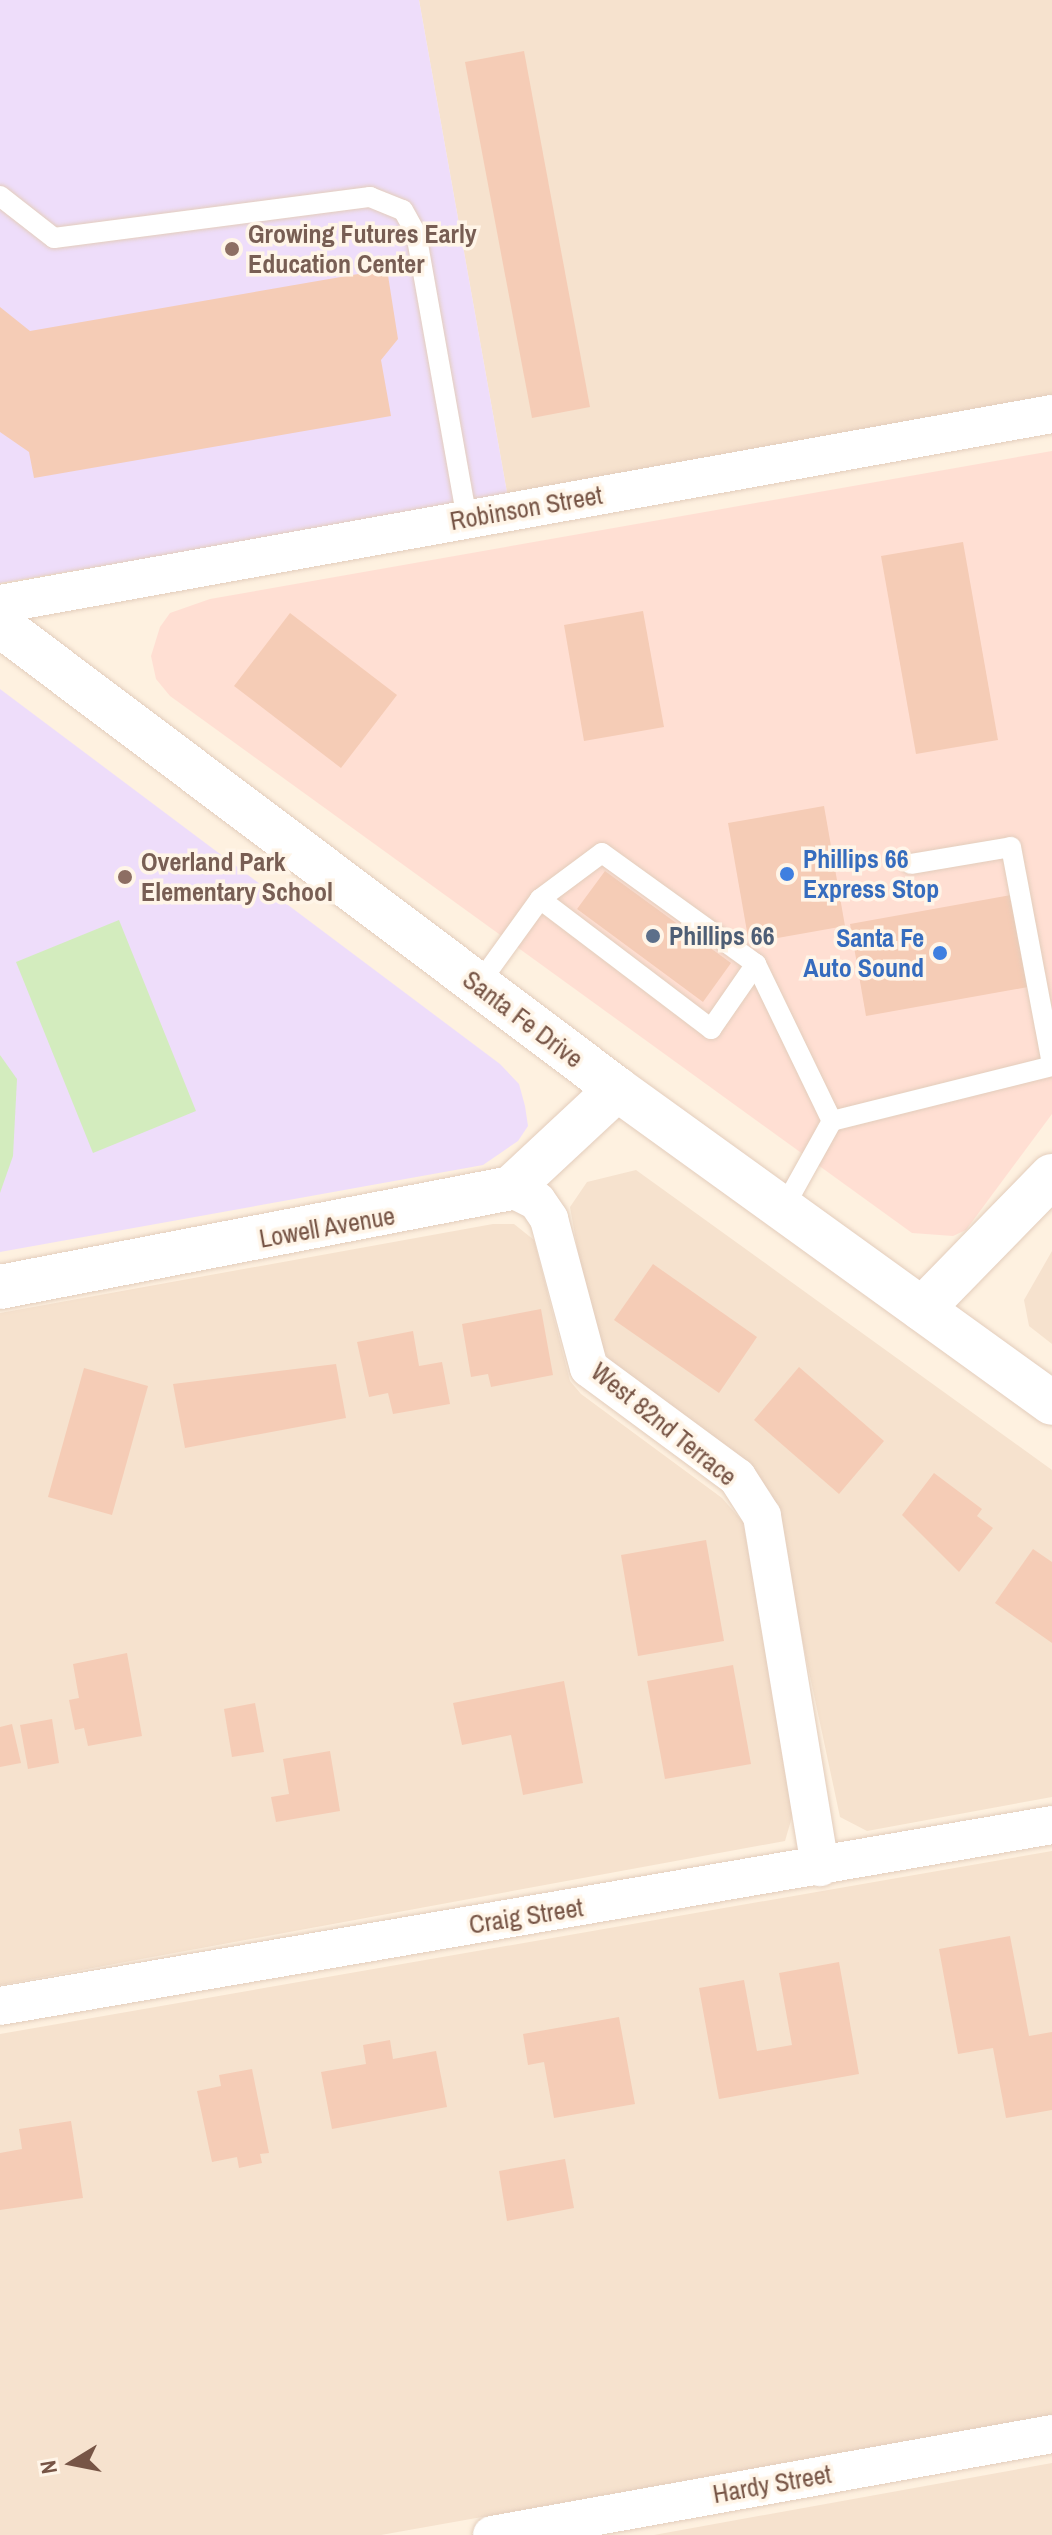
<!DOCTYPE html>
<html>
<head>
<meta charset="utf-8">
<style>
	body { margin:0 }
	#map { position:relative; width:1052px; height:2535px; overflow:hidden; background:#fef1e0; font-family:"Archivo Narrow",sans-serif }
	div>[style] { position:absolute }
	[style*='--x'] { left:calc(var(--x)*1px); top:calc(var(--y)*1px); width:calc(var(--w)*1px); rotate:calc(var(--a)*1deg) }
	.residential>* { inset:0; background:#f6e2ce }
	.commercial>* { inset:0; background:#ffdfd3 }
	.education>* { inset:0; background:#eeddfa }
	.green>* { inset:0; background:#d3ecbe }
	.building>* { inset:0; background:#f5ccb6 }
	.roads { filter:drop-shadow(0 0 2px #e3cdbc) drop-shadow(0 0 2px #e3cdbc) }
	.lane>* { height:20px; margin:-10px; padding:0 10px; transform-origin:10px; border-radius:10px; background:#fff }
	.street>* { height:38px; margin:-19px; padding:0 19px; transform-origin:19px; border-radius:19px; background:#fff }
	.secondary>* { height:44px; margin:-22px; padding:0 22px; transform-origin:22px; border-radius:22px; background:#fff }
	.dots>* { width:22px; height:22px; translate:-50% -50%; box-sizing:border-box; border:4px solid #fff5e8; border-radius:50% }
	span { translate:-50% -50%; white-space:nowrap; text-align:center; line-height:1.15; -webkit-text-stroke:7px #fff5e8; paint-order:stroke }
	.education-label { font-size:26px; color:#785e54; font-weight:700 }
	.left { translate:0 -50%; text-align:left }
	.street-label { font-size:26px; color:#775546 }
	.shop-label { font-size:26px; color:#366cbe; font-weight:700 }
	.right { translate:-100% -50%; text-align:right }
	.service-label { font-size:26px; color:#4e5e75; font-weight:700 }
	.north { position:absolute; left:32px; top:2423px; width:80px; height:80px; -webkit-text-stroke:6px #fff5e8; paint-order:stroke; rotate:260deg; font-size:22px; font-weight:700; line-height:32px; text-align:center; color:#775546 }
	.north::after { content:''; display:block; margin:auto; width:28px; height:36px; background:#775546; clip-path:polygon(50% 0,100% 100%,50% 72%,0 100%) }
</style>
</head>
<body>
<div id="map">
	<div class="residential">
		<div style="clip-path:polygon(419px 0,1052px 0,1052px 403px,508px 498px)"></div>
		<div style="clip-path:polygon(636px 1170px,1052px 1470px,1052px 1797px,867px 1831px,840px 1817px,771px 1493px,748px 1466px,615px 1367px,593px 1336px,570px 1207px,587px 1182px)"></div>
		<div style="clip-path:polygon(493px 1224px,514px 1224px,534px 1240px,570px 1381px,581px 1394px,722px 1498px,743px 1522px,794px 1810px,785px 1841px,0 1985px,0 1313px)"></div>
		<div style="clip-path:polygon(1052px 1251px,1052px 1344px,1029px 1326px,1024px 1300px)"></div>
		<div style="clip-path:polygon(1052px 1851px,1052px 2415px,381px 2535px,0 2535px,0 2034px)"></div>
		<div style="clip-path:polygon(1052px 2463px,1052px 2535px,654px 2535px)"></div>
	</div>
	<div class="commercial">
		<div style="clip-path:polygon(1052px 451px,1052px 1114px,966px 1230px,953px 1236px,912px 1233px,170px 696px,156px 679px,151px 656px,160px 627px,170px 613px,210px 599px)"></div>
	</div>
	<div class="education">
		<div style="clip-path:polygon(0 0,419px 0,508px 498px,0 583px)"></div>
		<div style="clip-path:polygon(0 689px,500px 1064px,519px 1084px,525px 1106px,528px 1126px,518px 1141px,483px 1165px,0 1252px)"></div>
	</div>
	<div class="green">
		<div style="clip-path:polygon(119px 920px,196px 1111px,93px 1153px,16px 962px)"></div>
		<div style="clip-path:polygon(0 1055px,17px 1079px,13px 1156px,0 1193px)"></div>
	</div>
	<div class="building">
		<div style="clip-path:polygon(524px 51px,590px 407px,532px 418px,465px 62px)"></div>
		<div style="clip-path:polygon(387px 269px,398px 339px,381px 360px,391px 416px,34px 478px,29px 452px,0 432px,0 307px,30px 331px)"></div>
		<div style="clip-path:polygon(963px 542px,998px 740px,916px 754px,881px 556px)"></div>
		<div style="clip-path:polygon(643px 611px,664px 727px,584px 741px,564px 625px)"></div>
		<div style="clip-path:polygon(290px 613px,397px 695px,341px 768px,234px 686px)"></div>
		<div style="clip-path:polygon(824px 806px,845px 926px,749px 943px,728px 823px)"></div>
		<div style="clip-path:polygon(605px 871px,731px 963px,703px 1002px,577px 909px)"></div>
		<div style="clip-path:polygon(1011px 895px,1028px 987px,866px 1016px,850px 924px)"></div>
		<div style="clip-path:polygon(653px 1264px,757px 1337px,719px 1393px,614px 1320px)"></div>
		<div style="clip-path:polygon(541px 1309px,553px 1375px,491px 1387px,488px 1374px,471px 1377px,462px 1324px)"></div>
		<div style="clip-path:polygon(413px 1331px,419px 1366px,442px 1362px,450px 1404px,393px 1414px,388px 1393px,369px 1397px,357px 1342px)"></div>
		<div style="clip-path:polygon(336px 1364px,346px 1418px,185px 1448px,173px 1384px)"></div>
		<div style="clip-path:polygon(799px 1367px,884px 1441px,839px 1494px,754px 1420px)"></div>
		<div style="clip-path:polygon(84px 1368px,148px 1386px,112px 1515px,48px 1497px)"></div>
		<div style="clip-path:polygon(934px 1473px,982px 1509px,977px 1516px,993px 1528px,959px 1572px,902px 1515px)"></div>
		<div style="clip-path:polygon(706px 1540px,724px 1641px,638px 1656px,621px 1555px)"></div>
		<div style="clip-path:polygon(1033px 1549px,1052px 1562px,1052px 1643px,995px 1603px)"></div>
		<div style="clip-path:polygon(127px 1653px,142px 1736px,88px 1746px,84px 1728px,75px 1730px,69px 1700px,79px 1698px,73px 1664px)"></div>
		<div style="clip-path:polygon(733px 1665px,751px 1764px,665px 1779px,647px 1681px)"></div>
		<div style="clip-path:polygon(564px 1681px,583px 1783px,523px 1795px,511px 1735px,462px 1745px,453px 1703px)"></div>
		<div style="clip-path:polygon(255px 1703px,264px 1752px,232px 1757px,224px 1709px)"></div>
		<div style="clip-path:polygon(52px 1719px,59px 1763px,28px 1769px,20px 1725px)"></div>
		<div style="clip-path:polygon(12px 1724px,21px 1763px,0 1767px,0 1727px)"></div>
		<div style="clip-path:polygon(330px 1751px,340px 1811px,276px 1822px,271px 1797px,289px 1794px,283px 1759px)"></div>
		<div style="clip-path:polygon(1010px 1936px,1029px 2036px,1052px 2032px,1052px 2110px,1006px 2118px,993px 2048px,958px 2054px,939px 1949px)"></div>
		<div style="clip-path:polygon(839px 1962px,859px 2074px,719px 2099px,699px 1988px,744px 1980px,757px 2051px,792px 2045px,779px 1973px)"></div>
		<div style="clip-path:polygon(619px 2017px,635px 2104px,554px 2118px,544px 2062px,528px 2065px,523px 2034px)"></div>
		<div style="clip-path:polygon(390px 2040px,393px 2059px,436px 2051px,447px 2107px,332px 2129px,321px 2072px,366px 2064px,363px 2045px)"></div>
		<div style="clip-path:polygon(252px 2069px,269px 2153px,260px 2154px,262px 2163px,239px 2168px,237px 2157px,212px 2162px,197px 2091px,221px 2086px,219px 2075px)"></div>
		<div style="clip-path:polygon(71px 2121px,83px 2198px,0 2210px,0 2153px,22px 2149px,19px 2129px)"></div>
		<div style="clip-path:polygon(565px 2159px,574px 2208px,507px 2221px,499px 2171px)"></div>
	</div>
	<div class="roads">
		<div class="lane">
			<div style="--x:0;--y:196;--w:68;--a:37.9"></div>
			<div style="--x:54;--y:238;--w:319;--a:-7.4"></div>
			<div style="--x:370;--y:197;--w:35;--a:22"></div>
			<div style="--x:403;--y:210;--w:26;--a:61"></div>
			<div style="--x:416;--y:233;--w:291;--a:79.9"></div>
			<div style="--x:911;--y:864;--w:101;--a:-9.6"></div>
			<div style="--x:1011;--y:847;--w:220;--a:79.3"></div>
			<div style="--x:540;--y:899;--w:215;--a:37.2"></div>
			<div style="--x:711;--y:1029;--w:79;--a:-55.3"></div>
			<div style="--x:478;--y:985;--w:106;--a:-54.2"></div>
			<div style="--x:540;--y:899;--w:77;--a:-36.6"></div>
			<div style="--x:602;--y:853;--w:190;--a:35.8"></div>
			<div style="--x:756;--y:964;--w:174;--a:64.2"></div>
			<div style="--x:783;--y:1209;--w:101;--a:-60.9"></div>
			<div style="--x:832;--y:1121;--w:227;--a:-14"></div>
		</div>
		<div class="street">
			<div style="--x:0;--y:604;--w:1069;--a:-10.24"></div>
			<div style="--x:511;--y:1188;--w:29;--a:27"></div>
			<div style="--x:537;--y:1201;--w:22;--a:56"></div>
			<div style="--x:549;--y:1219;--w:154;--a:75"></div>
			<div style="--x:589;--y:1368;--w:184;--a:36.4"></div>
			<div style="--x:737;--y:1477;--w:46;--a:57.3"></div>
			<div style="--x:762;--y:1516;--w:356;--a:80.6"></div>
			<div style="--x:0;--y:2006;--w:1067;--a:-9.76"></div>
			<div style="--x:492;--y:2535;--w:569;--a:-10.22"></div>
		</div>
		<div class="secondary">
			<div style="--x:0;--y:625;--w:772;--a:36.94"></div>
			<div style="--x:617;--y:1089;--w:536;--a:35.82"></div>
			<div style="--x:0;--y:1287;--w:521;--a:-10.96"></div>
			<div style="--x:511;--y:1188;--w:145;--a:-43"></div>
			<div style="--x:922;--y:1309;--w:186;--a:-45.7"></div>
		</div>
	</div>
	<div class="dots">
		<div style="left:232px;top:249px;background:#8d6e63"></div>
		<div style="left:787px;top:874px;background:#3f7fe0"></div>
		<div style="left:125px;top:877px;background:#8d6e63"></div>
		<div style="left:653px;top:936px;background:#5c6f8a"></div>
		<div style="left:940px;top:953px;background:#3f7fe0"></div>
	</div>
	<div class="education-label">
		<span class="left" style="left:248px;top:249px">Growing Futures Early<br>Education Center</span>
		<span class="left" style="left:141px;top:877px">Overland Park<br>Elementary School</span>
	</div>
	<div class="street-label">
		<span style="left:526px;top:508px;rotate:-10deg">Robinson Street</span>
		<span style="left:523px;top:1019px;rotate:37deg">Santa Fe Drive</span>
		<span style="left:327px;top:1227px;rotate:-10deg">Lowell Avenue</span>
		<span style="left:664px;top:1424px;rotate:39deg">West 82nd Terrace</span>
		<span style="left:526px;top:1916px;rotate:-9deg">Craig Street</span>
		<span style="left:772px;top:2484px;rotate:-10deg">Hardy Street</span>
	</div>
	<div class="shop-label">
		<span class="left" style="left:803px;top:874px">Phillips 66<br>Express Stop</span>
		<span class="right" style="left:924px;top:953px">Santa Fe<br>Auto Sound</span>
	</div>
	<div class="service-label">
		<span class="left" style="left:669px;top:936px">Phillips 66</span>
	</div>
	<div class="north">N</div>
</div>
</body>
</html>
